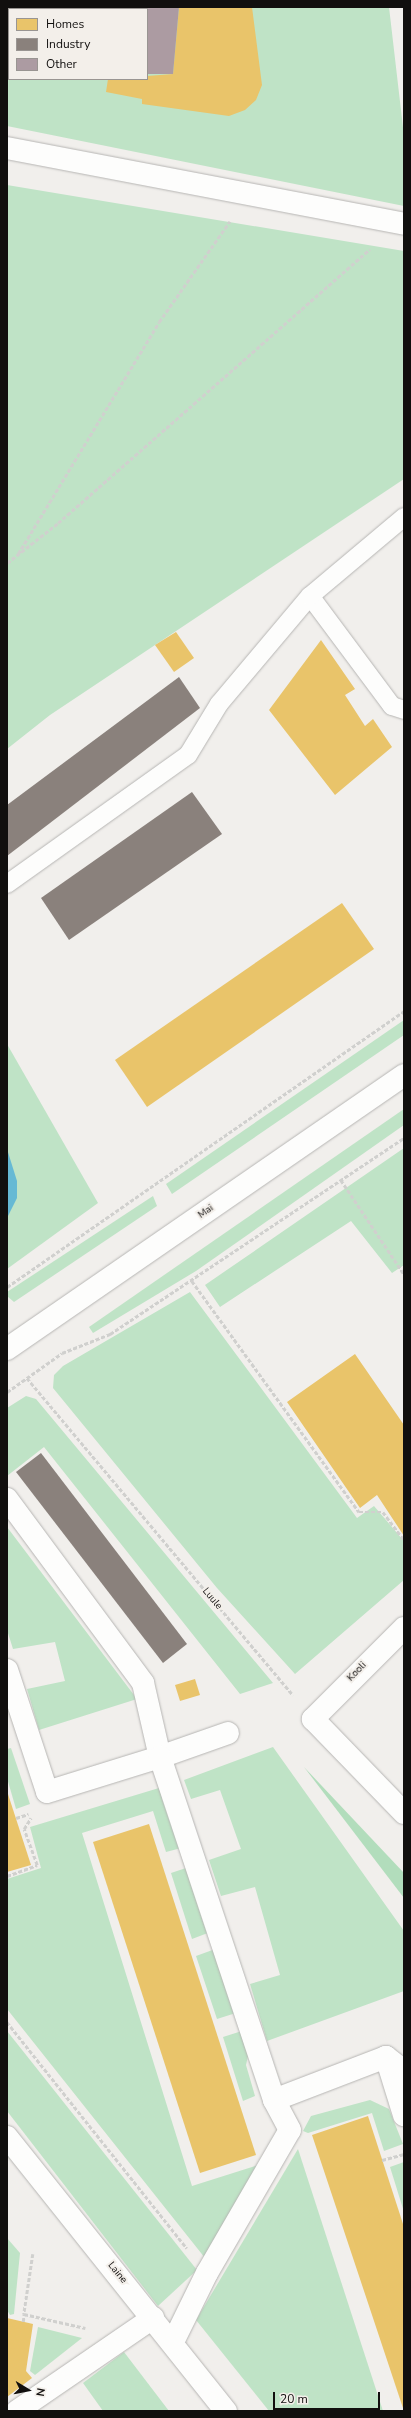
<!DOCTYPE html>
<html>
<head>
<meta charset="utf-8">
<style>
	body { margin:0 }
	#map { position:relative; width:411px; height:2418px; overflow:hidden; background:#f1efec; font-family:"Nunito Sans",sans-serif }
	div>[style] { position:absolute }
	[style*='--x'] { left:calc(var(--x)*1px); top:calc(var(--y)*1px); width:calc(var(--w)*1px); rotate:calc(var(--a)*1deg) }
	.green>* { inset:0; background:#bfe3c6 }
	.forest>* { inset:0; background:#b2ddbc }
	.water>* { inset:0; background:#66b9d4 }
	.homes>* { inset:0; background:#e9c46a }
	.industry>* { inset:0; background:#8a817c }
	.building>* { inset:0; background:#ac9ba2 }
	.path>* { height:2.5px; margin-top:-1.25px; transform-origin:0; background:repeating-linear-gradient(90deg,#d0d0ce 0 4px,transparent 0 6px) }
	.roads { filter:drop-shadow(0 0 1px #b6b5b3) drop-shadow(0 0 1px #b6b5b3) }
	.service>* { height:18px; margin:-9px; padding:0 9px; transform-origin:9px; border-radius:9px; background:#fdfdfc }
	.minor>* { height:22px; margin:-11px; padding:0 11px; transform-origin:11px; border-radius:11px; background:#fdfdfc }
	.tertiary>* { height:22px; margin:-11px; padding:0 11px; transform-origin:11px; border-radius:11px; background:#fdfdfc }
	span { translate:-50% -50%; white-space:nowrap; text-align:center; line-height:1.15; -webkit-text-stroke:4px #f3efea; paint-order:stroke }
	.street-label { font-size:10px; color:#110f0e }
	.frame { position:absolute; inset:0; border:8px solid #110f0e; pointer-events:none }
	.legend { position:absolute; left:8px; top:8px; width:140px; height:72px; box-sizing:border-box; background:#f3efea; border:1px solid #999592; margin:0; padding:5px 7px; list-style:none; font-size:12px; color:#110f0e }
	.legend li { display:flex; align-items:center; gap:8px; height:20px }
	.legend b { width:20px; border:1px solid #999592 }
	.north { position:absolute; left:8px; top:2370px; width:40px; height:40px; -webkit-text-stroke:3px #f3efea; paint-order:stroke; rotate:100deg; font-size:11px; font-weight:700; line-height:16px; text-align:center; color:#110f0e }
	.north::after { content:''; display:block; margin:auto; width:14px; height:18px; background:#110f0e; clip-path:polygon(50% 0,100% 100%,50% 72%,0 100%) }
	.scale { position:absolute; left:273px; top:2392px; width:107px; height:18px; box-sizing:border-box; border:2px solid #110f0e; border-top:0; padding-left:5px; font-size:12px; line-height:14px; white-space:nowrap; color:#110f0e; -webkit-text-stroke:3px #f3efea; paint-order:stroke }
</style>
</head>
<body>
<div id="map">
	<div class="green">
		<div style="clip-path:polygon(evenodd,7px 7px,389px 7px,404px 136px,404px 206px,7px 126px,7px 7px,9px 9px,147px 9px,147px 79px,9px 79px,9px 9px)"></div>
		<div style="clip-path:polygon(7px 185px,404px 251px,404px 479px,50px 715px,7px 749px)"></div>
		<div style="clip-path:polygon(404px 1020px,404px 1035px,172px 1194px,166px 1184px)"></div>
		<div style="clip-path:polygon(7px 1044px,98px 1203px,7px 1269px)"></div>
		<div style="clip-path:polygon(404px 1109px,404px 1125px,196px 1271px,93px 1333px,89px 1327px)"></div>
		<div style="clip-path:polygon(404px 1148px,404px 1265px,392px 1273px,351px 1221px,220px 1307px,205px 1285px)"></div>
		<div style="clip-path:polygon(153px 1196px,157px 1206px,14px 1302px,7px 1296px,7px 1292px)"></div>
		<div style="clip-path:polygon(190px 1292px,357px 1518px,374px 1506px,404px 1541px,404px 1580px,295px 1674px,217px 1588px,53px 1388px,54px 1375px,63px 1366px)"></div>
		<div style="clip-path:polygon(26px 1396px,36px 1399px,273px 1683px,240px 1694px,44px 1447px,7px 1476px,7px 1408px)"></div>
		<div style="clip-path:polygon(7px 1527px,137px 1699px,39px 1730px,27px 1689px,65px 1681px,55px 1642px,13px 1649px,7px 1630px)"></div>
		<div style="clip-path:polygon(273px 1747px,404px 1931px,404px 1991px,267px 2041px,250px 1984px,280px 1975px,255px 1887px,221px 1896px,209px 1860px,241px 1849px,220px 1790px,191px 1799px,184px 1780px)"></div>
		<div style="clip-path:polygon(11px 1748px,30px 1804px,16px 1809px,7px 1778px,7px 1749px)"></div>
		<div style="clip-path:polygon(159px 1788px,185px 1847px,166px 1852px,153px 1811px,82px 1833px,192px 2186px,258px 2165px,205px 2258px,7px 2009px,7px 1879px,41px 1868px,30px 1827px)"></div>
		<div style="clip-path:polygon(192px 1866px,213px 1931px,192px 1939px,171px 1873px)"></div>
		<div style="clip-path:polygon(218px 1948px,239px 2012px,217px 2019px,196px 1956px)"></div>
		<div style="clip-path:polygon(245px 2030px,250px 2047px,246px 2065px,255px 2096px,243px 2101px,223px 2037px)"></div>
		<div style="clip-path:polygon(7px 2031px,197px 2270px,158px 2306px,7px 2111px)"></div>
		<div style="clip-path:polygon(370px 2100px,389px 2109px,403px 2144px,384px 2151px,372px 2113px,308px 2133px,303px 2131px,311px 2116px)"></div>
		<div style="clip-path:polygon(298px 2149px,383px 2411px,269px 2411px,196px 2320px)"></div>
		<div style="clip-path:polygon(404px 2162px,404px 2212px,390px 2167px)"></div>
		<div style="clip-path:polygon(7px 2238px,20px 2253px,14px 2314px,10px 2315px,7px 2310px)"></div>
		<div style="clip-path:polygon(38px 2327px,82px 2338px,35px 2375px,30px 2371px)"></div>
		<div style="clip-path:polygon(124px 2352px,169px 2411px,103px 2411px,83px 2383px)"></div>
	</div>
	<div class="forest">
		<div style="clip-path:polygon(304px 1767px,404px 1873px,404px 1898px)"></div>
	</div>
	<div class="water">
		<div style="clip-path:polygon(7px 1149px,17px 1181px,17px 1198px,7px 1218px)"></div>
	</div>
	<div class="homes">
		<div style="clip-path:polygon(179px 7px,252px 7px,262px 85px,256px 100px,245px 110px,229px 116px,142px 104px,142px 99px,106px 92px,108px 79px,173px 74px)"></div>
		<div style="clip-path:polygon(176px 632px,194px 658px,174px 672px,155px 645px)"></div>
		<div style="clip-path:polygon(321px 640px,355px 689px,345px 695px,365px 726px,373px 719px,392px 747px,335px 795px,269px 710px)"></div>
		<div style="clip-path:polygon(342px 903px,374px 949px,147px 1107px,115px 1060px)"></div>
		<div style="clip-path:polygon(355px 1354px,404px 1425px,404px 1536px,377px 1495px,360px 1508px,287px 1402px)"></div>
		<div style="clip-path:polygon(195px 1679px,200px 1695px,180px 1701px,175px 1685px)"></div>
		<div style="clip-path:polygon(7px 1791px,31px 1865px,7px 1872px)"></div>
		<div style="clip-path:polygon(149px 1824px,256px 2155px,200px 2173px,93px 1842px)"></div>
		<div style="clip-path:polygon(368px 2116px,404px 2227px,404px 2411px,312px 2135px)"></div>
		<div style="clip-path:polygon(7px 2318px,33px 2324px,26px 2371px,32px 2378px,7px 2397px)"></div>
	</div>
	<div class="industry">
		<div style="clip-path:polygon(179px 677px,200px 708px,7px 856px,7px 805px)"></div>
		<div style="clip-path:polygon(192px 792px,222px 834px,69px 940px,41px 898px)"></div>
		<div style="clip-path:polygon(41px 1453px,187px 1644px,163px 1663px,16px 1472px)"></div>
	</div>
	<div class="building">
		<div style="clip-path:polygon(7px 7px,179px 7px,173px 74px,147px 74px,147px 9px,9px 9px,7px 68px)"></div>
	</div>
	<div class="path">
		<div style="--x:18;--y:554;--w:271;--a:-58.7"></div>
		<div style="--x:159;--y:322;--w:123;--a:-54.9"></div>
		<div style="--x:7;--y:563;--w:65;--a:-38.1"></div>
		<div style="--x:58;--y:523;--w:415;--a:-41.3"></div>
		<div style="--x:341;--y:1180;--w:113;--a:56.2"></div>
		<div style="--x:192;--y:1281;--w:285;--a:54.1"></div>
		<div style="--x:359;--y:1512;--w:24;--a:0"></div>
		<div style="--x:383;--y:1512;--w:35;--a:53"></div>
		<div style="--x:7;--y:1287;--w:484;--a:-34.8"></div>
		<div style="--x:27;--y:1378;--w:414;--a:50"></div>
		<div style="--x:7;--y:1392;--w:67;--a:-35.3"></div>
		<div style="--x:62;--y:1353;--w:52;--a:-21.6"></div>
		<div style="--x:110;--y:1334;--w:353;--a:-33.7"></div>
		<div style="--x:16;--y:1818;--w:13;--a:-18"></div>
		<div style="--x:7;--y:1876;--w:32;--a:-20"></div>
		<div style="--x:37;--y:1865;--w:38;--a:-110"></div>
		<div style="--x:24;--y:1829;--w:13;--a:-58"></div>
		<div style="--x:7;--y:2022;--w:289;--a:51.5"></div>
		<div style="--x:382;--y:2160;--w:23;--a:-15"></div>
		<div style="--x:33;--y:2254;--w:61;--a:98.5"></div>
		<div style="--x:24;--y:2314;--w:63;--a:12.9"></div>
		<div style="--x:23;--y:2322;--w:8;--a:-83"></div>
	</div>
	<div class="roads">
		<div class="service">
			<div style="--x:310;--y:596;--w:137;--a:53.3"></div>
			<div style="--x:392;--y:706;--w:13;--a:18"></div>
			<div style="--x:7;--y:884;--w:222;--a:-35.5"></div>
			<div style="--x:188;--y:755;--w:60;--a:-58.7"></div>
			<div style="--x:219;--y:704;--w:141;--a:-49.9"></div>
			<div style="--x:310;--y:596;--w:123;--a:-40"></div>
		</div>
		<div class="minor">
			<div style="--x:7;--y:148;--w:404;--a:10.8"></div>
			<div style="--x:7;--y:1499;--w:229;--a:53.5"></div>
			<div style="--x:143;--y:1683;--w:76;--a:77.1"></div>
			<div style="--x:160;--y:1757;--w:72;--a:-19.4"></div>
			<div style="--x:404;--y:1628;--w:129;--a:135"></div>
			<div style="--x:313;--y:1719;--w:131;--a:45.9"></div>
			<div style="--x:7;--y:1670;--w:128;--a:71.8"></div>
			<div style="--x:47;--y:1792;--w:118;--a:-17.2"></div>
			<div style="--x:160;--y:1757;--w:361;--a:71.6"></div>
			<div style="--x:274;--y:2100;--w:120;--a:-21"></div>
			<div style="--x:386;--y:2057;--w:23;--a:38"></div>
			<div style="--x:386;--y:2057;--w:61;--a:72.8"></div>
			<div style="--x:7;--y:2137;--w:351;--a:51.4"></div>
			<div style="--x:173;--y:2342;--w:77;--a:-63.8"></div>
			<div style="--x:207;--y:2273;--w:165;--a:-59.9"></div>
			<div style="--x:290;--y:2130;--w:34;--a:-118"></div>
			<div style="--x:17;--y:2411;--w:165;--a:-34.4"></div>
		</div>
		<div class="tertiary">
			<div style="--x:7;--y:1349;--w:482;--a:-34.6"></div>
		</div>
	</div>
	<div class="street-label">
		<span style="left:206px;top:1212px;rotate:-35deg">Mai</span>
		<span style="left:212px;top:1599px;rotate:50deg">Luule</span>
		<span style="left:357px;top:1672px;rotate:-46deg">Kooli</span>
		<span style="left:117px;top:2273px;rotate:51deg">Laine</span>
	</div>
	<div class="frame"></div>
	<ul class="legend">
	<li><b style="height:11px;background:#e9c46a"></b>Homes</li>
	<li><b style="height:11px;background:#8a817c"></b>Industry</li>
	<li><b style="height:11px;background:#ac9ba2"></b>Other</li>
	</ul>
	<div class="north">N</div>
	<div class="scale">20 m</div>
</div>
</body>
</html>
